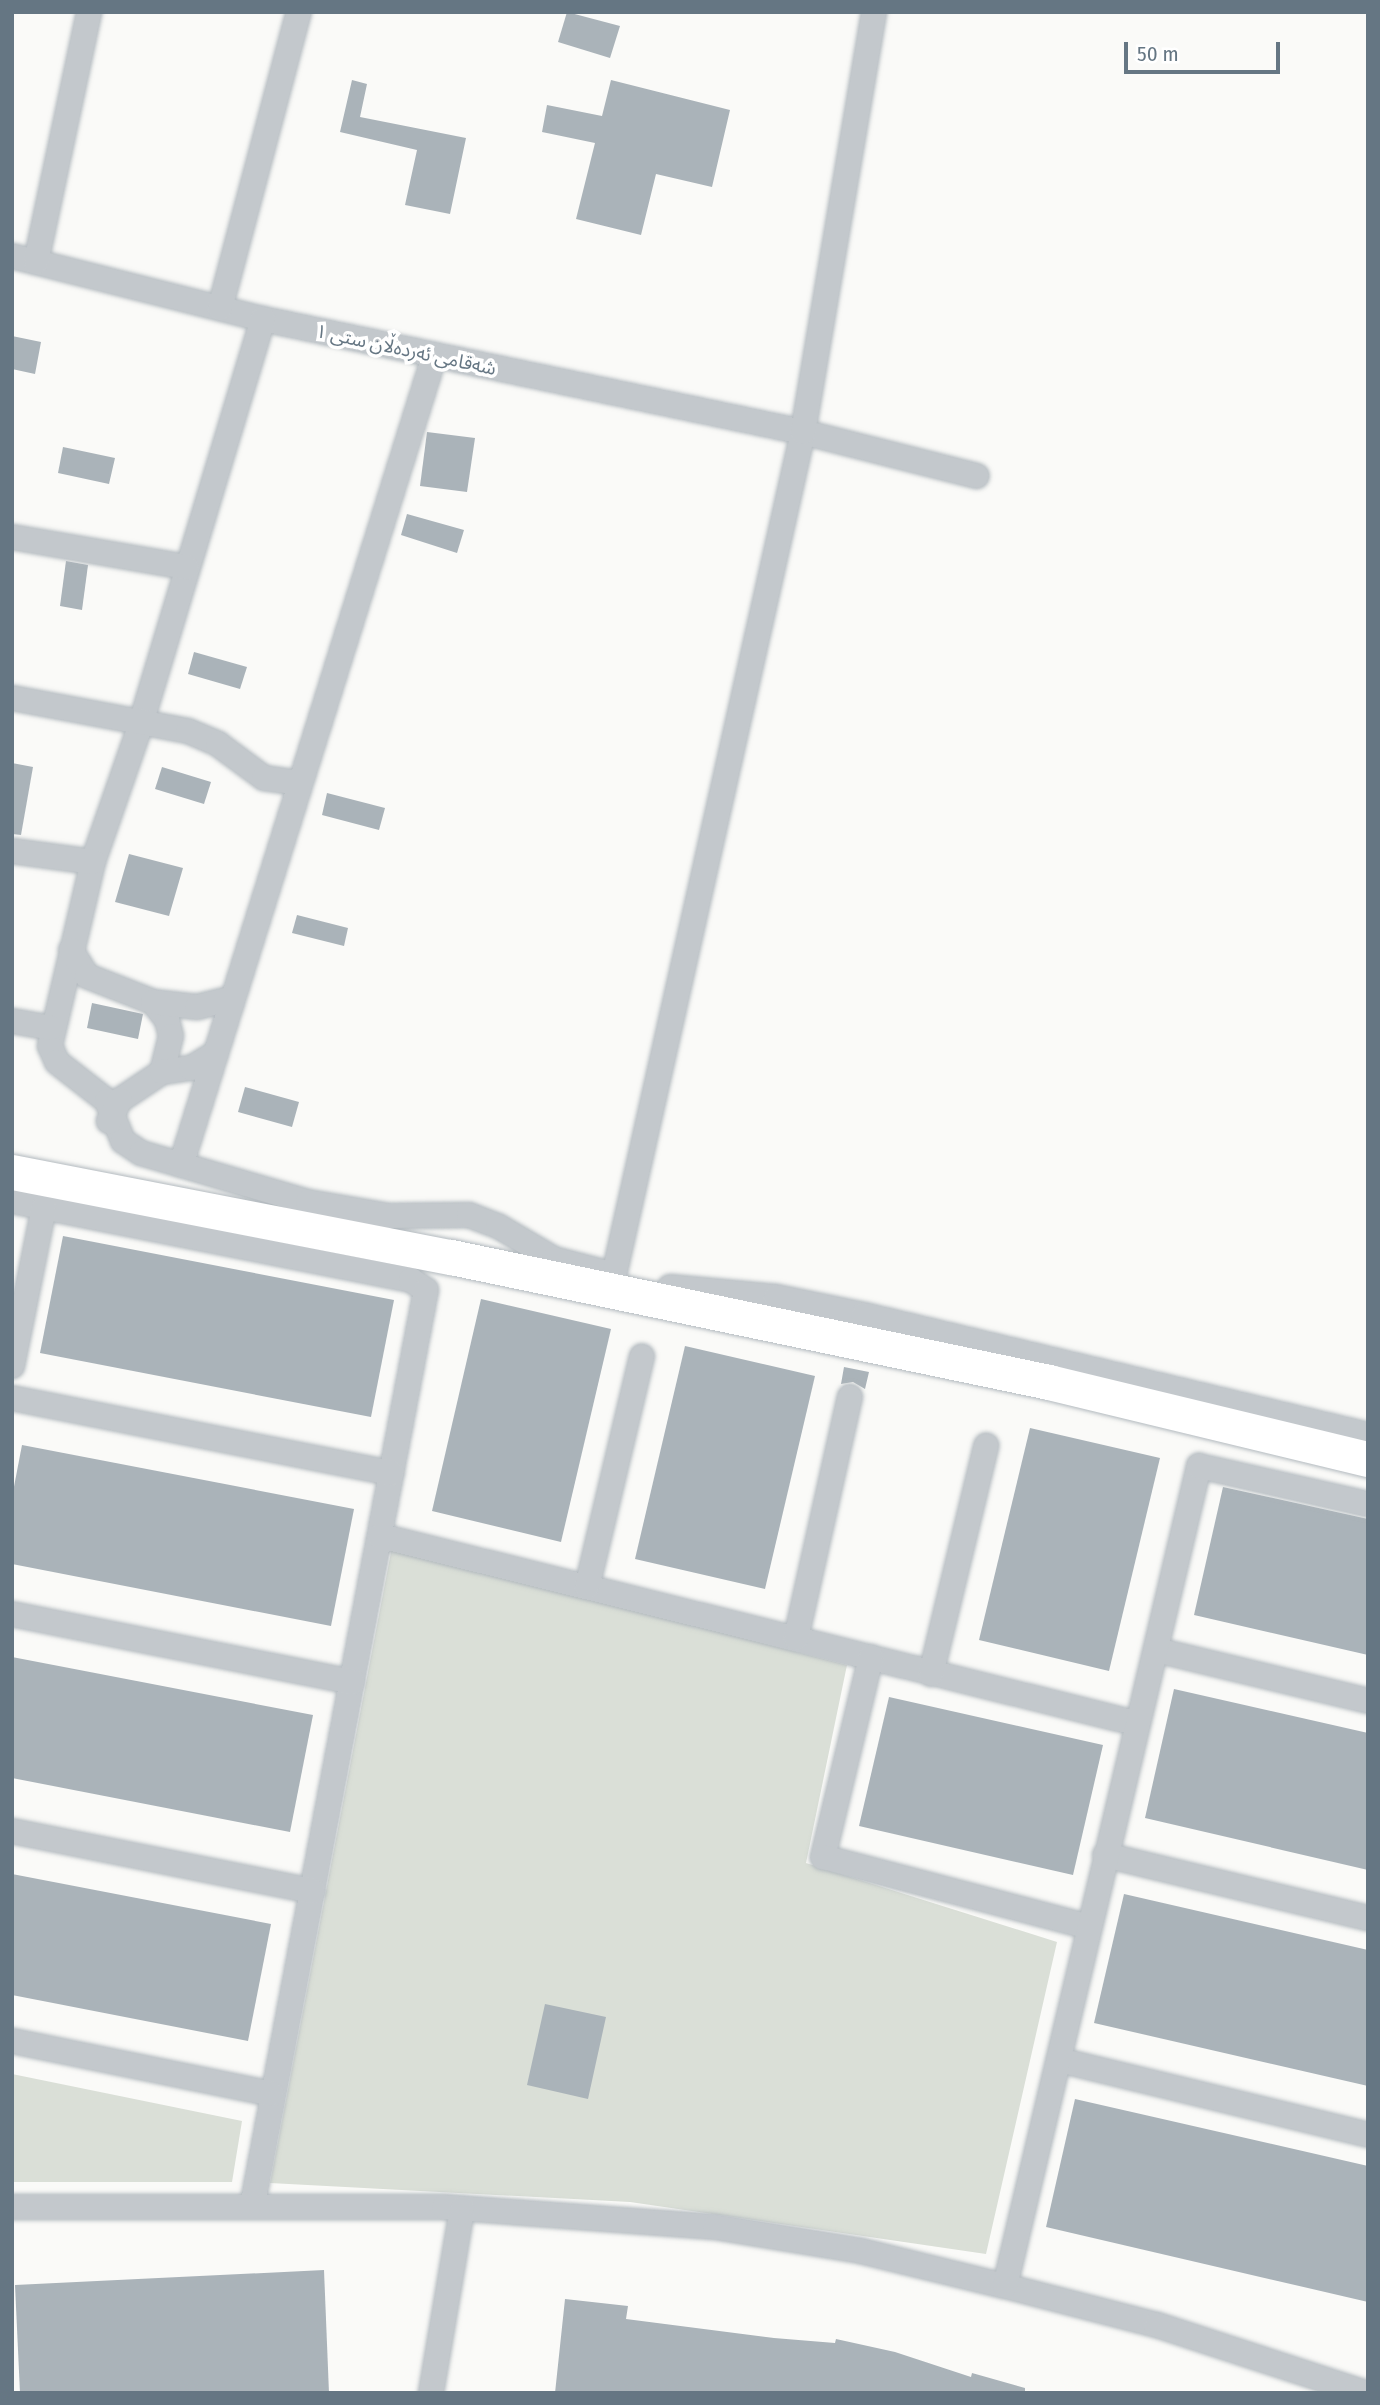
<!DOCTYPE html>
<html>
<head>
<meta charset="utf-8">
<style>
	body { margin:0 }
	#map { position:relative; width:1380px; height:2405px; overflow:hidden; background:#fafaf8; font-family:"Fira Sans Condensed","Noto Sans Arabic",sans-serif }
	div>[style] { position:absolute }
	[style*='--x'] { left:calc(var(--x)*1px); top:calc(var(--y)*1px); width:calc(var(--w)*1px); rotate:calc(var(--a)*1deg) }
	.green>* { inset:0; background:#dadfd7 }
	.building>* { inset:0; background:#aab3b9 }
	.roads { filter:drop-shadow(0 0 2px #b3babf) drop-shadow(0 0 2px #b3babf) }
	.street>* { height:24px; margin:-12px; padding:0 12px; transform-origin:12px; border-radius:12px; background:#c3c8cc }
	.secondary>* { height:35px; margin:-17.5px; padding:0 17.5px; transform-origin:17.5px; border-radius:17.5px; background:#fff }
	span { translate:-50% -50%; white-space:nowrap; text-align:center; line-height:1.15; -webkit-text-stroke:7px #fff; paint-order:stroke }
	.street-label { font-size:19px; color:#657683 }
	.frame { position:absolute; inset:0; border:14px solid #657683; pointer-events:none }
	.scale { position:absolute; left:1124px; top:42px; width:156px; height:32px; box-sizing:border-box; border:4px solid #657683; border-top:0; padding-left:9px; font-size:21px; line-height:24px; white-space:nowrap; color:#657683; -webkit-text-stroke:5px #fff; paint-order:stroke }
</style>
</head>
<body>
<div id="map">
	<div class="green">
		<div style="clip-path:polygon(392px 1547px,847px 1665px,806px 1863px,1057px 1942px,986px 2254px,630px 2202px,270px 2183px)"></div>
		<div style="clip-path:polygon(12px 2074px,242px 2121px,232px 2182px,12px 2182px)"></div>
	</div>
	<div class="building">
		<div style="clip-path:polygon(567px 12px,620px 26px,610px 58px,558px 42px)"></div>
		<div style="clip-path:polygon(352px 80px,367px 84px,360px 117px,466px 138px,450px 214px,405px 205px,417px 150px,340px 132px)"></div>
		<div style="clip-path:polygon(611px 80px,730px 110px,712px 187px,656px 174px,641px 235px,576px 219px,595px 143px,542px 132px,547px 105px,602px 116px)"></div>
		<div style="clip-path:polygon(12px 336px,41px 342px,35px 374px,12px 369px)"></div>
		<div style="clip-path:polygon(427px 432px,475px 438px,467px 492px,420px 486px)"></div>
		<div style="clip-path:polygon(63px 447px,115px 458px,109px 484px,58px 473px)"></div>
		<div style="clip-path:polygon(407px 514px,464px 530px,457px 553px,401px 535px)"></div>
		<div style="clip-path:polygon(66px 561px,88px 565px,82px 610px,60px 606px)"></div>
		<div style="clip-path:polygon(194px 652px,247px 667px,240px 689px,188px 674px)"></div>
		<div style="clip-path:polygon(12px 763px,33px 767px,21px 835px,12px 834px)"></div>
		<div style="clip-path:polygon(162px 767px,211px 782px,204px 804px,155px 789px)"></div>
		<div style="clip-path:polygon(327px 793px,385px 808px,379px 830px,322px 815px)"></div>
		<div style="clip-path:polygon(129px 854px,183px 868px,169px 916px,115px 902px)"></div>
		<div style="clip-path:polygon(297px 915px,348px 928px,344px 946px,292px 933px)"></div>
		<div style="clip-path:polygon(92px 1003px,143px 1014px,138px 1039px,87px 1028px)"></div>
		<div style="clip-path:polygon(245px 1087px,299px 1102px,292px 1127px,238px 1112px)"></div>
		<div style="clip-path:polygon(63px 1236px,394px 1300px,371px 1417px,40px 1353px)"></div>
		<div style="clip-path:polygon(481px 1299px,611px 1329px,561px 1542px,432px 1511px)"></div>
		<div style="clip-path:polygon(685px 1346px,815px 1376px,765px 1589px,635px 1559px)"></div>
		<div style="clip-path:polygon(844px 1367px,869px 1372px,865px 1389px,853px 1382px,841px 1384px)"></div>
		<div style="clip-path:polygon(1030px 1428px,1160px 1458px,1109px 1671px,979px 1640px)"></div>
		<div style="clip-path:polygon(22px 1445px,354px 1509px,331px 1626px,12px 1564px,12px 1497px)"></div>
		<div style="clip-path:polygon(1223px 1487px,1368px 1519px,1368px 1655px,1194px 1615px)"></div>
		<div style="clip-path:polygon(12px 1657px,313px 1715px,290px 1832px,12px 1778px)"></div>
		<div style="clip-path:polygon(1174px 1689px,1368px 1733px,1368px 1870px,1145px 1818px)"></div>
		<div style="clip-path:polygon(889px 1697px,1103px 1745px,1073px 1875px,859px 1826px)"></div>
		<div style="clip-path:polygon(12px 1874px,271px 1924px,248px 2041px,12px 1995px)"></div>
		<div style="clip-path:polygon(1124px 1894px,1368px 1950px,1368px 2086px,1094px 2023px)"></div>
		<div style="clip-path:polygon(545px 2004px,606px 2017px,588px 2099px,527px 2085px)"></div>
		<div style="clip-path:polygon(1075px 2099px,1368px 2166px,1368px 2302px,1046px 2227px)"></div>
		<div style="clip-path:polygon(324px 2270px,329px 2393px,20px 2393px,15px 2285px)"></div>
		<div style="clip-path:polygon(565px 2299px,628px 2306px,626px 2319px,774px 2338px,835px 2343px,836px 2339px,895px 2352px,971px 2377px,972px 2373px,1025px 2388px,1025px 2393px,555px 2393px)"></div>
	</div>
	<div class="roads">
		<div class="street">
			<div style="--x:12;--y:256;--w:259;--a:14.1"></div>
			<div style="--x:263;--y:319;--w:552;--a:11.82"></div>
			<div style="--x:803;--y:432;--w:179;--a:14.2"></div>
			<div style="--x:36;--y:262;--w:256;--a:-78"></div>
			<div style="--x:220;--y:308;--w:306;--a:-75.1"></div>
			<div style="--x:263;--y:319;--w:420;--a:106.8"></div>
			<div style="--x:142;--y:721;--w:149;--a:109.2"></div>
			<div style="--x:93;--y:862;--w:189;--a:103.2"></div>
			<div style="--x:50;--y:1046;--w:17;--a:66"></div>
			<div style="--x:57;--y:1062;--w:63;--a:38"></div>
			<div style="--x:107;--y:1101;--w:43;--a:68.2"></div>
			<div style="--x:123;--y:1141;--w:22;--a:34"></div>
			<div style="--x:141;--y:1153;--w:174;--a:16.4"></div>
			<div style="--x:308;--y:1202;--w:81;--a:9.9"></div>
			<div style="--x:388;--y:1216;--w:81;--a:-0.7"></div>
			<div style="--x:469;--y:1215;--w:31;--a:21"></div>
			<div style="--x:498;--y:1226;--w:65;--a:30.5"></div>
			<div style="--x:554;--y:1259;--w:62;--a:14.9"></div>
			<div style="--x:12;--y:537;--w:177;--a:9.8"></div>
			<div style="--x:12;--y:698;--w:179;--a:10.6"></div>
			<div style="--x:188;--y:731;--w:33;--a:23"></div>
			<div style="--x:218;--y:744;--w:57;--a:36.5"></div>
			<div style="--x:264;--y:778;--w:35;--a:8"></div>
			<div style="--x:12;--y:851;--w:82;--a:7.7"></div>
			<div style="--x:71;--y:950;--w:31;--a:58"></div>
			<div style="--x:87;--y:976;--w:71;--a:21.5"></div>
			<div style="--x:153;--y:1002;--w:23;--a:52"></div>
			<div style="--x:167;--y:1020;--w:16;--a:76"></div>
			<div style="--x:171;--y:1036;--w:37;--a:104"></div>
			<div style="--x:162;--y:1072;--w:50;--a:146.3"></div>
			<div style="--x:120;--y:1100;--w:24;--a:118"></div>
			<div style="--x:153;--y:1002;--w:44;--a:6.5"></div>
			<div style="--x:197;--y:1007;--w:37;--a:-14"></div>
			<div style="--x:12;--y:1021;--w:39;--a:10"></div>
			<div style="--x:162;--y:1072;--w:29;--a:-8"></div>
			<div style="--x:191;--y:1068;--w:29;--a:-31"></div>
			<div style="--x:181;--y:1165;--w:847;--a:-72.61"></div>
			<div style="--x:12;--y:1201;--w:407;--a:11.2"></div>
			<div style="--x:411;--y:1280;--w:18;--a:34"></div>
			<div style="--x:426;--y:1290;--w:933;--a:100.74"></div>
			<div style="--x:614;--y:1275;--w:864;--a:-77.36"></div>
			<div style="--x:803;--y:432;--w:426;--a:-80.4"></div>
			<div style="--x:670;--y:1287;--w:106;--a:5.4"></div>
			<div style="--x:776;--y:1297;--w:90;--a:11.6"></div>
			<div style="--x:864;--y:1315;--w:518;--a:13.39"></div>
			<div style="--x:12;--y:1366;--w:162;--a:-78.6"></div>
			<div style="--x:12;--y:1398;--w:387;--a:11.2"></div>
			<div style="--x:380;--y:1536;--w:778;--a:13.91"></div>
			<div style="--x:587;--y:1587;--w:237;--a:-76.6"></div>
			<div style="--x:12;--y:1614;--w:347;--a:11.3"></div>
			<div style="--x:796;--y:1638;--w:247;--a:-77.4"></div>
			<div style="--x:1156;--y:1650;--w:218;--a:13.5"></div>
			<div style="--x:871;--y:1657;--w:206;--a:103.5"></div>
			<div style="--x:823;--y:1857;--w:275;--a:14.7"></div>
			<div style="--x:931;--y:1674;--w:235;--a:-76.4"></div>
			<div style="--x:12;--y:1831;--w:307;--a:11.3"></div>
			<div style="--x:1105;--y:1855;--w:270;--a:13.5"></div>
			<div style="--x:12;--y:2041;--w:265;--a:11.5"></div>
			<div style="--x:1059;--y:2060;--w:318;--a:13.6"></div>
			<div style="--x:12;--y:2207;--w:432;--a:0"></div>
			<div style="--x:444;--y:2207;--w:272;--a:4.2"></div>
			<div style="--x:715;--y:2227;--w:148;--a:9.3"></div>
			<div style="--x:861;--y:2251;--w:148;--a:13.7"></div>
			<div style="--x:1005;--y:2286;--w:157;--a:14.4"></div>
			<div style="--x:1157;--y:2325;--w:219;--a:18.1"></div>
			<div style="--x:1005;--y:2286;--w:843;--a:-76.69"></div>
			<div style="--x:1199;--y:1466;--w:173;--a:12.7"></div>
			<div style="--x:431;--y:2393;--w:187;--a:-80.4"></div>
		</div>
		<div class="secondary">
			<div style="--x:12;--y:1172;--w:447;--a:11"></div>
			<div style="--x:451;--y:1257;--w:611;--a:11.81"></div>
			<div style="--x:1049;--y:1382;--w:328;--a:13.6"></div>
		</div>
	</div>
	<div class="street-label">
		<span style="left:406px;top:350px;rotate:12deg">شەقامی ئەردەڵان ستی ١</span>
	</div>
	<div class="frame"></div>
	<div class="scale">50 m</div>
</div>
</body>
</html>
